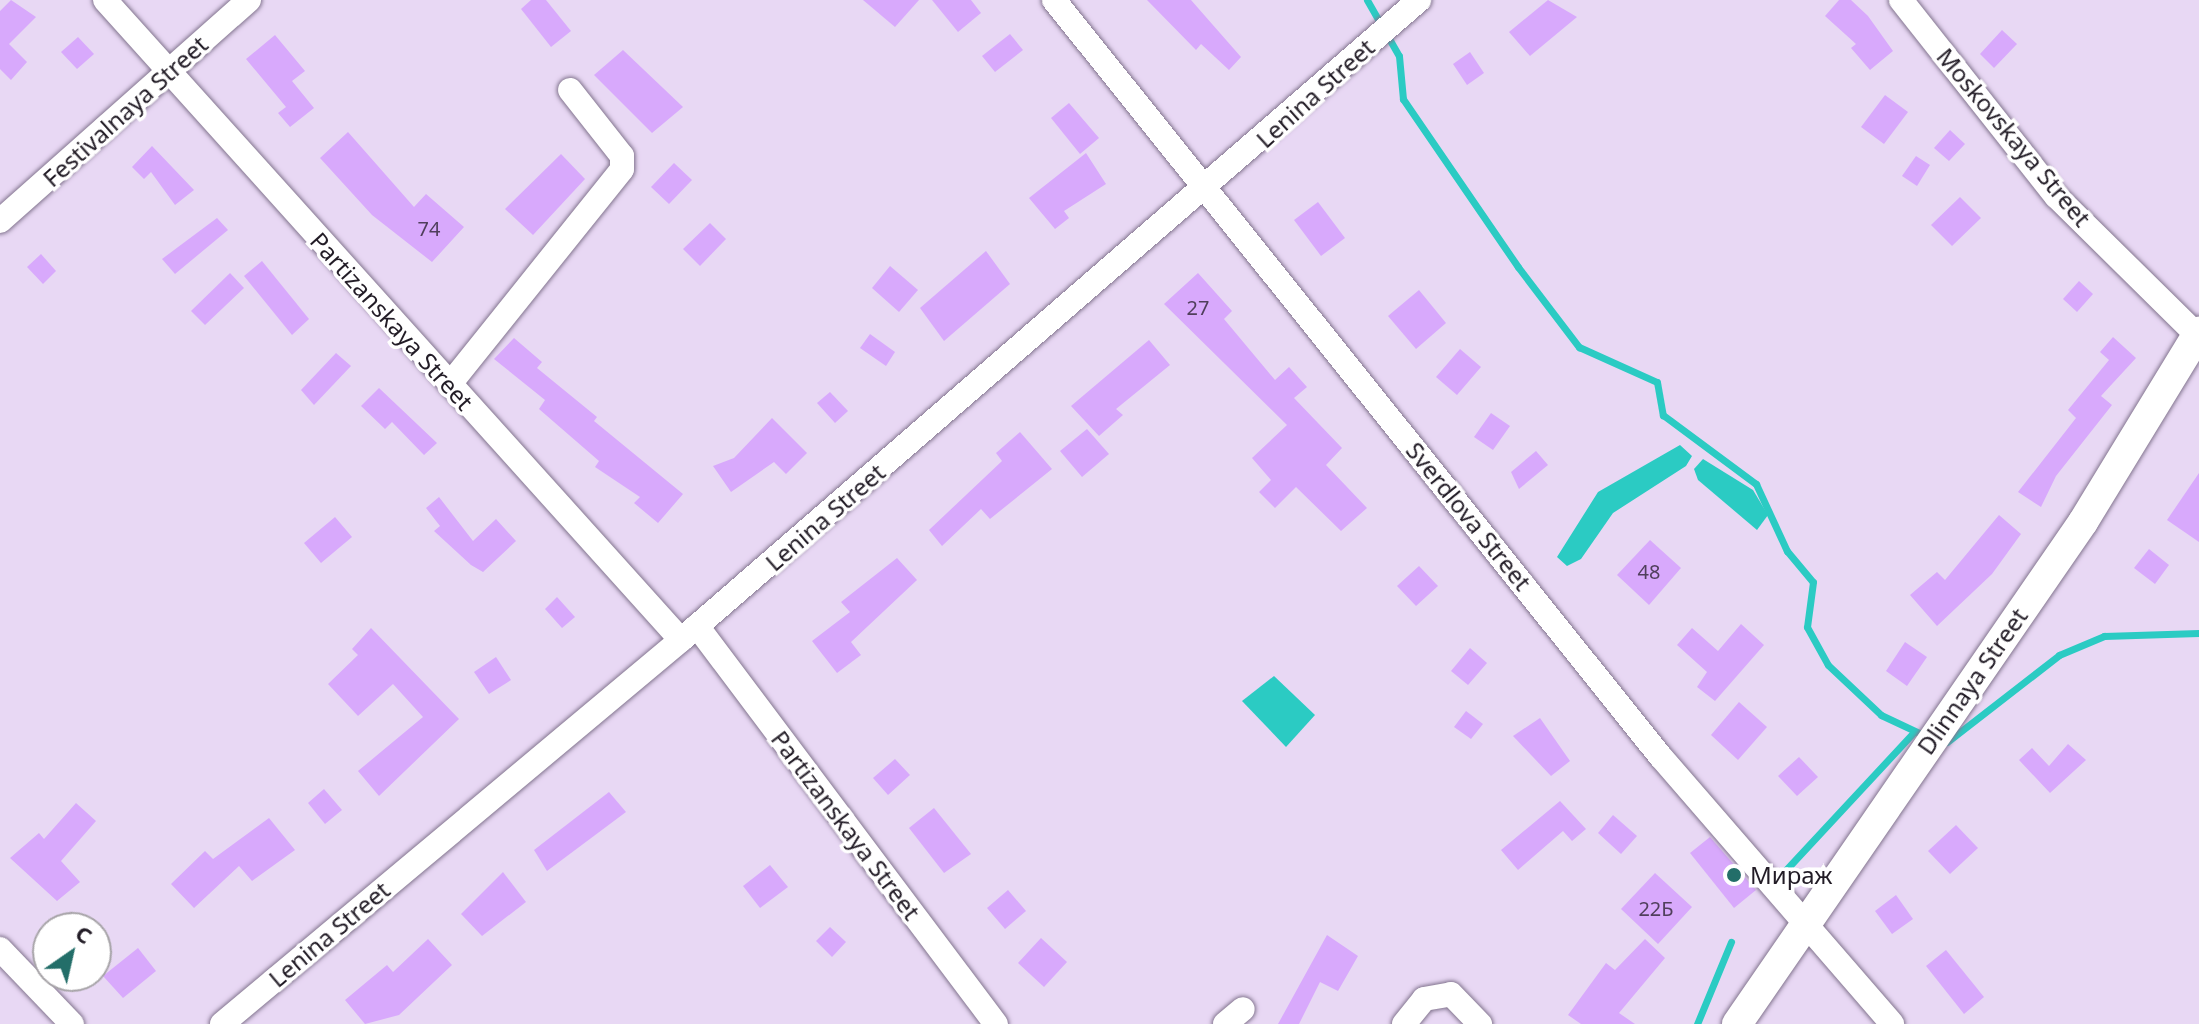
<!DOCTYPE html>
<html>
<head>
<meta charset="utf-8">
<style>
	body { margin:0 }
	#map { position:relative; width:2199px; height:1024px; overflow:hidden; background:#e8d8f4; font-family:"Noto Sans",sans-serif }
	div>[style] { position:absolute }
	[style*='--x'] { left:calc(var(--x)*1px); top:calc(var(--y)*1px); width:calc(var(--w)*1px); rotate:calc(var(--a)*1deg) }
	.water>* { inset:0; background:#2bcbc3 }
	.stream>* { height:7px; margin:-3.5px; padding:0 3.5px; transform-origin:3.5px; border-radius:3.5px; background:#2bcbc3 }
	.building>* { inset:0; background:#d8a9fc }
	.roads { filter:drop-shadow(0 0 2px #83758f) drop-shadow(0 0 2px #83758f) }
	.minor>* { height:24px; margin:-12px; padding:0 12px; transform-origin:12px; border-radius:12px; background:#fff }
	.major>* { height:30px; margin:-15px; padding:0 15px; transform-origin:15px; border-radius:15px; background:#fff }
	.dots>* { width:22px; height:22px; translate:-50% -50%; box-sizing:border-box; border:4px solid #fff; border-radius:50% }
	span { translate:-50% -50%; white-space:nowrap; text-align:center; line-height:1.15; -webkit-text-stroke:7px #fff; paint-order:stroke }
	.number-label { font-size:20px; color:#503f5c }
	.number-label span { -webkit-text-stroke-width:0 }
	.street-label { font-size:24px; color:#221c26 }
	.poi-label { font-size:24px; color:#221c26 }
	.left { translate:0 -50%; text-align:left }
	.north { position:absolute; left:32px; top:912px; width:80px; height:80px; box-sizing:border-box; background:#fff; border:2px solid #a7a4a8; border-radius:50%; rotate:34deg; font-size:22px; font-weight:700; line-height:32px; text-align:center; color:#221c26 }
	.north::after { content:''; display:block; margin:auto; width:28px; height:36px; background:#236e69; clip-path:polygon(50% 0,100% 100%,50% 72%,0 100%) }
</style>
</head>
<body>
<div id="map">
	<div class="water">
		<div style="clip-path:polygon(1680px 445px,1692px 456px,1686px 466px,1613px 513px,1581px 559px,1567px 566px,1557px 557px,1598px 492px)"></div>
		<div style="clip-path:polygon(1703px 459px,1753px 490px,1768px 515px,1757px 530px,1698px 480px,1694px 469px)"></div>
		<div style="clip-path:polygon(1274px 676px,1315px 715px,1286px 747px,1242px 701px)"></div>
	</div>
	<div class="stream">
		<div style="--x:1367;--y:0;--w:64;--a:60.3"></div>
		<div style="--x:1399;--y:56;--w:43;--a:84.7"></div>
		<div style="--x:1403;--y:99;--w:204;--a:55.6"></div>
		<div style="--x:1518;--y:267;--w:101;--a:52.7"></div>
		<div style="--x:1579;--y:347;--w:85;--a:24.2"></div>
		<div style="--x:1657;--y:382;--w:34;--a:80"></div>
		<div style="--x:1663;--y:415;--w:116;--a:36.6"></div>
		<div style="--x:1756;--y:484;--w:74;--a:65.2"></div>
		<div style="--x:1787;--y:551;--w:40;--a:50"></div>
		<div style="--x:1813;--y:582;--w:45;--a:97.6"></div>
		<div style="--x:1807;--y:627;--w:43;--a:61.1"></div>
		<div style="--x:1828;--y:665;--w:73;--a:43.3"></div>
		<div style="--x:1881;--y:715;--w:52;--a:25.1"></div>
		<div style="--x:1947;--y:742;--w:142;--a:-37.8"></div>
		<div style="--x:2059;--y:655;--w:49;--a:-22.9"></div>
		<div style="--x:2104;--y:636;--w:95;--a:-1.8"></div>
		<div style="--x:1782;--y:874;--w:194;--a:-47.1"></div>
		<div style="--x:1697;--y:1024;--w:89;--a:-67.5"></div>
	</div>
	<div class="building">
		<div style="clip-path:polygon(11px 0,36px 17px,9px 44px,27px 62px,11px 80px,0 69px,0 11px)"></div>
		<div style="clip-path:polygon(531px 0,546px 0,571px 31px,551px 47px,521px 9px)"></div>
		<div style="clip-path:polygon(863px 0,919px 0,895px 27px)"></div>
		<div style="clip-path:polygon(932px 0,971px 0,981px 13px,958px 32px)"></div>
		<div style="clip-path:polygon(1147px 0,1191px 0,1241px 57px,1229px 70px,1201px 44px,1196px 50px)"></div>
		<div style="clip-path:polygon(1548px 0,1577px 17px,1530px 56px,1509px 32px)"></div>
		<div style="clip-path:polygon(1839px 0,1851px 0,1868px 16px,1893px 51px,1870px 70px,1851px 48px,1856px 44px,1825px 16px)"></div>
		<div style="clip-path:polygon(2002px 30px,2017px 44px,1994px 68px,1980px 54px)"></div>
		<div style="clip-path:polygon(1010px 34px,1023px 50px,995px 72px,982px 56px)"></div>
		<div style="clip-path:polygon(275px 35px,305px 71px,292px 81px,314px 108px,290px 127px,278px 113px,286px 107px,246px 59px)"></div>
		<div style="clip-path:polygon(78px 37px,94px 54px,77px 69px,61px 52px)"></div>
		<div style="clip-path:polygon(623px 50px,683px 107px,652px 133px,594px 75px)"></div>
		<div style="clip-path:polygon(1470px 52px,1484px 73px,1467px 85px,1453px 64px)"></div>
		<div style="clip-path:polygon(1885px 95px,1908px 112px,1884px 144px,1861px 127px)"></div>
		<div style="clip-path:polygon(1069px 103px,1099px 138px,1080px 154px,1051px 118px)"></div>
		<div style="clip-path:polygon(1950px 130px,1965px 144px,1949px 161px,1934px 148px)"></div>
		<div style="clip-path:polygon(348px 132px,414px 207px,426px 194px,464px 227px,432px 262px,372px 215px,320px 158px)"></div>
		<div style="clip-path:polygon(152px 146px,194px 190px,175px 205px,151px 172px,144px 179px,132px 167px)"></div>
		<div style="clip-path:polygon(1086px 153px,1106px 184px,1064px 211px,1069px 218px,1055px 229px,1029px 198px)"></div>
		<div style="clip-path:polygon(561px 154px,585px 179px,533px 235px,505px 209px)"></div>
		<div style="clip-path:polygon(1916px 156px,1930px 165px,1917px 186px,1902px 176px)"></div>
		<div style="clip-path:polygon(674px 163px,692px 180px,669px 204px,651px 187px)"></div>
		<div style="clip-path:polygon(1960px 197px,1981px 218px,1952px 246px,1931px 225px)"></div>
		<div style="clip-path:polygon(1318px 202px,1345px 238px,1321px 256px,1294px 220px)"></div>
		<div style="clip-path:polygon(217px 218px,228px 230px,175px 274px,162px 259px)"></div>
		<div style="clip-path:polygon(710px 223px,726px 239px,700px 266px,683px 249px)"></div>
		<div style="clip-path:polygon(986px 251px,1010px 284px,944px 341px,920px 308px)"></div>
		<div style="clip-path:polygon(41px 254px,56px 271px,43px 284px,27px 267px)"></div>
		<div style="clip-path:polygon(262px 261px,309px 319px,292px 335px,244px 276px)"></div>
		<div style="clip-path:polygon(890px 266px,918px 290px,899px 312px,872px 288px)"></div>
		<div style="clip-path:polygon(230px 273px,244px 288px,205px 325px,191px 311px)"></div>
		<div style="clip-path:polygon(1198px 273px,1232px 311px,1224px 319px,1275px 380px,1289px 367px,1307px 387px,1294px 398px,1342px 448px,1326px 465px,1367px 508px,1341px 531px,1296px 487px,1275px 508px,1259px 492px,1271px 480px,1252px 458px,1287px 425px,1164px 304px)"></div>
		<div style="clip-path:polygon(2079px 281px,2093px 294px,2077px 312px,2063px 299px)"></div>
		<div style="clip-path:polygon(1419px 290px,1446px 323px,1416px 349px,1388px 316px)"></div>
		<div style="clip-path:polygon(870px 334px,895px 352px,886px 366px,860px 348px)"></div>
		<div style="clip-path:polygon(2113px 337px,2136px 358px,2101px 396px,2112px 405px,2056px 476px,2041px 507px,2018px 492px,2076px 418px,2068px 410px,2109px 360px,2100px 352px)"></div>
		<div style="clip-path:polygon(514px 338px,542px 362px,537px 368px,597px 417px,594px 421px,683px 494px,658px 523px,634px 503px,640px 497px,595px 467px,599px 461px,539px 409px,545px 400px,494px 359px)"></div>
		<div style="clip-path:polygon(1149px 340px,1170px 365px,1116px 409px,1123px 415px,1099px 436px,1071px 406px)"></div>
		<div style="clip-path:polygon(1460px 349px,1481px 367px,1457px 395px,1436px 377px)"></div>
		<div style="clip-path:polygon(336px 353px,351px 366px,314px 405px,301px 390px)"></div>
		<div style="clip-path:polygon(379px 388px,437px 443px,424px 455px,392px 422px,385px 429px,361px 406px)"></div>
		<div style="clip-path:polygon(830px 392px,848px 411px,835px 423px,817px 403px)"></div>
		<div style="clip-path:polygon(1491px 413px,1510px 426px,1493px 450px,1474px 437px)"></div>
		<div style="clip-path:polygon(772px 418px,807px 453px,786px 474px,774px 462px,731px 492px,713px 466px,734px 458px)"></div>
		<div style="clip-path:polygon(1087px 429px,1109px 454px,1082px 477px,1060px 451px)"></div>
		<div style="clip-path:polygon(1020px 432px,1052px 469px,990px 519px,981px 509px,942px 546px,929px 530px,1002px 461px,996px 453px)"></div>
		<div style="clip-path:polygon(1536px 451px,1548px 465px,1519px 489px,1511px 472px)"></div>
		<div style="clip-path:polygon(2199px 473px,2199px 542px,2167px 520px)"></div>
		<div style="clip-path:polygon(439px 497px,473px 541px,496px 519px,516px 541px,483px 572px,471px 565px,434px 531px,440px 526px,426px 508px)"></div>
		<div style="clip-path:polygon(1999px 515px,2021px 534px,1992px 574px,1937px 626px,1910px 595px,1937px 572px,1945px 580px)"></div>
		<div style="clip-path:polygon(335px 517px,352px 537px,321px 563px,304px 543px)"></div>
		<div style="clip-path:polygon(1650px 540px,1681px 568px,1649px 605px,1617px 575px)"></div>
		<div style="clip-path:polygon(2149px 549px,2169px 565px,2155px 584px,2134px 568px)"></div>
		<div style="clip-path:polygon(897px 558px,917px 580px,851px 642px,861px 655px,837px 673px,812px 641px,850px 612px,841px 602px)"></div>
		<div style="clip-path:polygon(1419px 566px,1438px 586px,1416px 606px,1397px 586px)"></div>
		<div style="clip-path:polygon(557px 597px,575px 617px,562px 628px,545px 609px)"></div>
		<div style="clip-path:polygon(1741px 624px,1764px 645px,1715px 701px,1697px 687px,1707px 672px,1677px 645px,1692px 628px,1718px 651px)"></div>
		<div style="clip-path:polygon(371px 628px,459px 719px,379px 796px,358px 771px,423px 717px,393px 684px,358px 716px,328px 684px,358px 655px,352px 649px)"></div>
		<div style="clip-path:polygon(1905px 642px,1927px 657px,1907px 686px,1886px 671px)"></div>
		<div style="clip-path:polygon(1470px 648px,1487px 663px,1468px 685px,1451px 671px)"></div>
		<div style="clip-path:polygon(496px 657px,511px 680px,489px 694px,474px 672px)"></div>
		<div style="clip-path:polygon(1739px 702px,1767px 727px,1738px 760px,1711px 735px)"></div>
		<div style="clip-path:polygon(1466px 711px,1483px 724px,1471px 739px,1454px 727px)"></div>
		<div style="clip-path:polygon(1540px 718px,1570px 761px,1551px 776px,1513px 736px)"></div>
		<div style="clip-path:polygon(2068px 744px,2086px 760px,2050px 793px,2019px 760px,2032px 748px,2049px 766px)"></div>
		<div style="clip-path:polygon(1799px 757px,1818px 777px,1797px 796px,1778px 776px)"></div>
		<div style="clip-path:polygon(895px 759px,910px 775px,888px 795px,873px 778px)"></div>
		<div style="clip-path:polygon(324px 789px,342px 810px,325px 824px,308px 803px)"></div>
		<div style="clip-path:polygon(609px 792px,626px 812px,547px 871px,534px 850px)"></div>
		<div style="clip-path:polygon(1560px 801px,1586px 829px,1572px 841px,1563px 831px,1518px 870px,1501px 850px)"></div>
		<div style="clip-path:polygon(76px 803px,96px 821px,61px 861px,80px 882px,57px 901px,10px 858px,39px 833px,44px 839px)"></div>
		<div style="clip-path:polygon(934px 808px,971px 854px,944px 873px,909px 828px)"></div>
		<div style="clip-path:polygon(1613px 815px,1637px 836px,1621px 854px,1598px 833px)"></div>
		<div style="clip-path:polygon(269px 818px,295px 850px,252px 881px,239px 866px,194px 908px,171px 884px,205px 851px,213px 859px)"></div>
		<div style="clip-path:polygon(1956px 825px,1978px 848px,1950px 874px,1928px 851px)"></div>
		<div style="clip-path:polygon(1710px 837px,1756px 890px,1734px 908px,1690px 853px)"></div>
		<div style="clip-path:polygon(770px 865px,788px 887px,760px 908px,743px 886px)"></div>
		<div style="clip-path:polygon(503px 872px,526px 902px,482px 936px,461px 914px)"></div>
		<div style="clip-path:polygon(1655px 873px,1692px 907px,1658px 944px,1621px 909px)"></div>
		<div style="clip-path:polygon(1008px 890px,1026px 911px,1005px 929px,987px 908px)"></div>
		<div style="clip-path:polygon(1896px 895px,1913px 919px,1892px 934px,1875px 911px)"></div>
		<div style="clip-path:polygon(830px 927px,846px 942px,832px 957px,816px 941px)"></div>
		<div style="clip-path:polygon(1327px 935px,1358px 956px,1338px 991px,1320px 982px,1299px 1024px,1278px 1024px)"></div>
		<div style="clip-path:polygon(1041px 938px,1067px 962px,1044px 987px,1018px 963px)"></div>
		<div style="clip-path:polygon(428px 939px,452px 965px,399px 1015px,365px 1024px,345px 1000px,387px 965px,393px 972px)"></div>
		<div style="clip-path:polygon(1645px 939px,1665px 958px,1619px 1013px,1635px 1024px,1581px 1024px,1568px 1015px,1606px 963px,1615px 970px)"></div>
		<div style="clip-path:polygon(138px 948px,156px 971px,123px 998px,103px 976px)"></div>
		<div style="clip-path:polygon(1946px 950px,1984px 997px,1964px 1014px,1926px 966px)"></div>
	</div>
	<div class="roads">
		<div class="minor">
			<div style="--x:105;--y:0;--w:861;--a:48.01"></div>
			<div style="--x:1054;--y:0;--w:970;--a:51.28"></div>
			<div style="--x:1661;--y:757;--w:353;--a:49.1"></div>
			<div style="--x:1901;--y:0;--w:250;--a:51.7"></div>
			<div style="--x:2056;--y:196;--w:201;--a:44.6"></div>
			<div style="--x:0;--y:221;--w:333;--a:-41.6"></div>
			<div style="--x:450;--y:384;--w:275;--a:-51.3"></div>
			<div style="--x:622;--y:169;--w:13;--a:-90"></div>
			<div style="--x:622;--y:156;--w:84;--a:-128.2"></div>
			<div style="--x:697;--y:626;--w:498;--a:53.1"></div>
			<div style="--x:0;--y:949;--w:104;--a:46.2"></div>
			<div style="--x:222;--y:1024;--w:598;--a:-39.92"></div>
			<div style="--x:681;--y:640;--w:977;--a:-40.93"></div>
			<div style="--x:1225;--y:1024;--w:23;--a:-40"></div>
			<div style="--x:1404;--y:1024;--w:32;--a:-51"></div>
			<div style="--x:1424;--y:999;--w:27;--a:-10"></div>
			<div style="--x:1451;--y:994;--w:42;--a:46"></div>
		</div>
		<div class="major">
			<div style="--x:1737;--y:1024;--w:610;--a:-55.42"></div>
			<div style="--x:2083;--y:522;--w:223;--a:-58.6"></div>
		</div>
	</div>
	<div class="dots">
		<div style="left:1734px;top:875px;background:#236e69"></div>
	</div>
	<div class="number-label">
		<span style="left:429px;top:228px">74</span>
		<span style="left:1198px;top:307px">27</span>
		<span style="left:1649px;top:571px">48</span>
		<span style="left:1656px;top:908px">22Б</span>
	</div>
	<div class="street-label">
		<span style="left:1315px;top:93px;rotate:-42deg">Lenina Street</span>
		<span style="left:125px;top:111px;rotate:-42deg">Festivalnaya Street</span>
		<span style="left:2014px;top:137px;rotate:50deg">Moskovskaya Street</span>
		<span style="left:392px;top:321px;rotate:48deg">Partizanskaya Street</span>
		<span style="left:1469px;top:516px;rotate:51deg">Sverdlova Street</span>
		<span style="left:825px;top:517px;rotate:-41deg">Lenina Street</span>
		<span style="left:1972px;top:681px;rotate:-55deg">Dlinnaya Street</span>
		<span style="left:846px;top:825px;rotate:53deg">Partizanskaya Street</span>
		<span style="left:329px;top:934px;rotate:-40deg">Lenina Street</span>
	</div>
	<div class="poi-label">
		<span class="left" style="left:1750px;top:875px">Мираж</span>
	</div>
	<div class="north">С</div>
</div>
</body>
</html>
